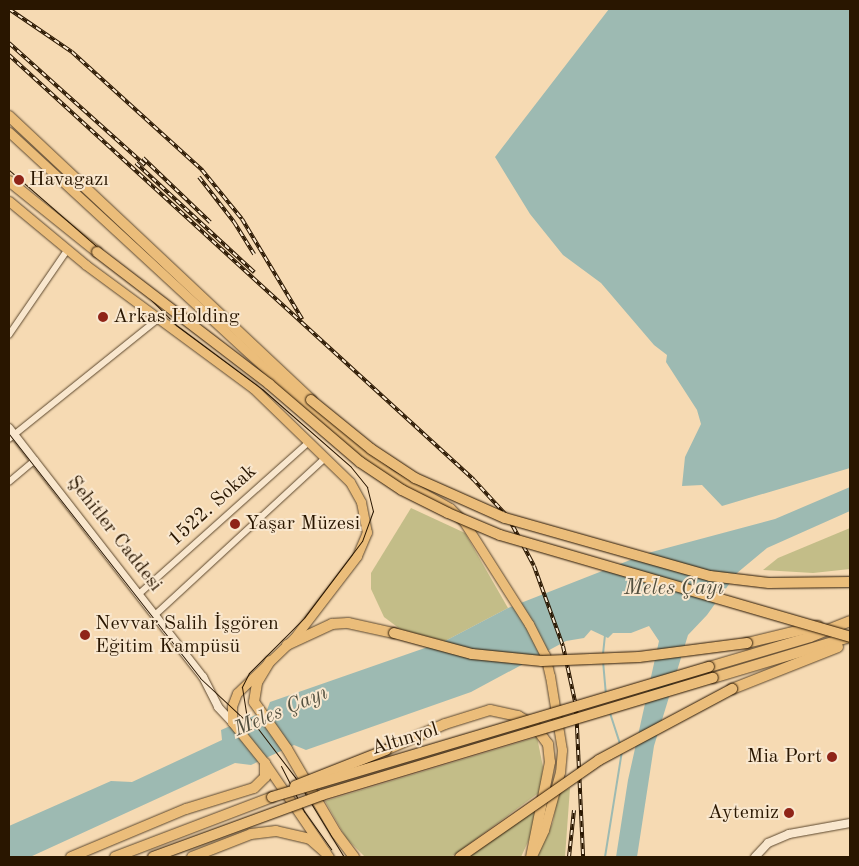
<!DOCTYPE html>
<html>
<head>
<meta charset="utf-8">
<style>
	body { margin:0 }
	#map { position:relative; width:859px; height:866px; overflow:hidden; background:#f6dab3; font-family:"Old Standard TT",serif }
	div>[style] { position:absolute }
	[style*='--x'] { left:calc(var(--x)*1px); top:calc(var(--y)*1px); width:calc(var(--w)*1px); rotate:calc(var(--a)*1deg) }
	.green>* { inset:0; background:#c3bd88 }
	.water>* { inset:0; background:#9dbab2 }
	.stream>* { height:2px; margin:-1px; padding:0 1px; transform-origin:1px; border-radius:1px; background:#9dbab2 }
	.roads { filter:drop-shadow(0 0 1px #5c472d) drop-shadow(0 0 1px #5c472d) }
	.street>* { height:5.5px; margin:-2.75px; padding:0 2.75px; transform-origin:2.75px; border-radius:2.75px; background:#f9e7ce }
	.secondary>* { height:8px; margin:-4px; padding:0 4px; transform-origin:4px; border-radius:4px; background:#f9e7ce }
	.primary>* { height:9px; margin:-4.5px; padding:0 4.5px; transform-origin:4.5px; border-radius:4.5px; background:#ebbd7a }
	.highway>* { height:10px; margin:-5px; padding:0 5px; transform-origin:5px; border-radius:5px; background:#ebbd7a }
	.tram>* { height:1px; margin:-0.5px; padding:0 0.5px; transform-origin:0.5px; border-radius:0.5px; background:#291600 }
	.rail>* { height:4px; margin-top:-2px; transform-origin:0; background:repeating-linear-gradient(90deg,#f9e7ce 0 5.5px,#291600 0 11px); box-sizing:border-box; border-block:1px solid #291600 }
	.bridges { filter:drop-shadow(0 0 1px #291600) drop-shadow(0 0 1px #291600) }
	.highway-bridge>* { height:10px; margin:-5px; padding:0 5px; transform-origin:5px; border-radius:5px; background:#ebbd7a }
	.dots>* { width:14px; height:14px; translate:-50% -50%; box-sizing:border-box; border:2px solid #f9e7ce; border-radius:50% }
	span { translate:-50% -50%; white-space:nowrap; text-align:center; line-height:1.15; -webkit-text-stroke:4px #f9e7ce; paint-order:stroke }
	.poi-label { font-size:20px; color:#291600 }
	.left { translate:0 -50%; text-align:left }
	.right { translate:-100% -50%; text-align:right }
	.street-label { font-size:20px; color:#291600 }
	.water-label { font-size:21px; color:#524f3e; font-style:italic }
	.frame { position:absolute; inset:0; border:10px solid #291600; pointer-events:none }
</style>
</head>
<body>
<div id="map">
	<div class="green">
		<div style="clip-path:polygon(411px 508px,465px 533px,508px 608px,445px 641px,400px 629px,384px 617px,371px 589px,371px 573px)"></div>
		<div style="clip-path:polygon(850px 528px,850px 569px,813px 573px,763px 570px,778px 558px)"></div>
		<div style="clip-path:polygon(537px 737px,543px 767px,540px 792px,451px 857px,365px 857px,346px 838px,325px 801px)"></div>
		<div style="clip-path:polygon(570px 788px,565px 857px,537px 857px,553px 822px,558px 794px)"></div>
		<div style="clip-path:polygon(536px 810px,532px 833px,521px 857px,469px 857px)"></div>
	</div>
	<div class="water">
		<div style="clip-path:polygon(609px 9px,850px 9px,850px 468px,722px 506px,702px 485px,682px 486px,685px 457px,701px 424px,697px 410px,666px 362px,667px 355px,654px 345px,601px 283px,563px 255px,530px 214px,495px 157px)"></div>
		<div style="clip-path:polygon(850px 487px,850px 511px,767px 548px,737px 573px,707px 615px,688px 635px,654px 746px,637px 857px,616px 857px,628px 780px,659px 641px,649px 626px,631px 633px,613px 633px,608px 638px,591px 630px,584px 638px,566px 641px,471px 692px,306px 750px,294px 745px,251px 765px,235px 763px,30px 857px,9px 857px,9px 826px,111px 781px,132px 782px,222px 740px,221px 730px,267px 710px,270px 702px,445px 641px,508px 608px,648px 553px,775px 519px)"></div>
	</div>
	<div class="stream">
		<div style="--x:603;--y:654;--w:18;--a:-84"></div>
		<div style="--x:603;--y:661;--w:33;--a:85"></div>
		<div style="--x:610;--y:713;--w:33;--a:72"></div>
		<div style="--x:605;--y:857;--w:107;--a:-80.9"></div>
	</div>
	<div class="roads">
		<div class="street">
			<div style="--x:9;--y:335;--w:104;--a:-55.5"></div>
			<div style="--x:9;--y:439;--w:191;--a:-38.8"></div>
			<div style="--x:9;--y:482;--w:34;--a:-40"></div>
			<div style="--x:139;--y:594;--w:228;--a:-41.8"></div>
			<div style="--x:155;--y:615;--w:231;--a:-42.7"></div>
		</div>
		<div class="secondary">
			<div style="--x:9;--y:428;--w:316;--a:52.1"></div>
			<div style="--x:203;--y:677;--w:34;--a:63"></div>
			<div style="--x:218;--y:707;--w:21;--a:47"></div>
			<div style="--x:755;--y:857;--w:19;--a:-47"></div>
			<div style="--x:768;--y:843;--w:23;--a:-23"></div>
			<div style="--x:789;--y:834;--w:62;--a:-10.2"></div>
		</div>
		<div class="primary">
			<div style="--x:9;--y:132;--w:420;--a:42.7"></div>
			<div style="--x:318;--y:417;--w:92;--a:38.4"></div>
			<div style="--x:390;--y:474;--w:69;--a:29.5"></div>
			<div style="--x:450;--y:508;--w:20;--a:45"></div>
			<div style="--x:464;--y:522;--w:121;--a:57.5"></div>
			<div style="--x:529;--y:624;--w:35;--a:63"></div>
			<div style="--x:545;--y:655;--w:22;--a:77"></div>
			<div style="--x:550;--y:676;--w:75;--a:80.8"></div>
			<div style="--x:562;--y:750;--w:22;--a:95"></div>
			<div style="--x:560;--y:772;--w:60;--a:105.4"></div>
			<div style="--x:544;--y:830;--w:26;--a:115"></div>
			<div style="--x:9;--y:201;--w:100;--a:39.7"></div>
			<div style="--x:86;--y:265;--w:207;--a:36.4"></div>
			<div style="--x:253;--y:388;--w:135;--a:44.1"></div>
			<div style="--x:350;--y:482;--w:23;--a:61"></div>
			<div style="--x:361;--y:502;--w:31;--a:79"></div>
			<div style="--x:367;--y:532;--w:26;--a:113"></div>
			<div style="--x:357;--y:556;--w:103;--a:127.5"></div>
			<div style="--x:294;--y:638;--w:79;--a:136"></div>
			<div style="--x:237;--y:693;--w:14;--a:111"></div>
			<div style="--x:232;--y:706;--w:16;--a:90"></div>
			<div style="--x:232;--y:722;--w:53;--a:51.2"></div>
			<div style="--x:265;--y:763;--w:114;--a:55.8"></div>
		</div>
		<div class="highway">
			<div style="--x:9;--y:116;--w:415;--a:43.2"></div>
			<div style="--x:9;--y:181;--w:113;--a:38.9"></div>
			<div style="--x:747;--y:643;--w:73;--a:-13.5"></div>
			<div style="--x:287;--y:645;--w:50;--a:-25"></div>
			<div style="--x:332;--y:624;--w:16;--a:-4"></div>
			<div style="--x:348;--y:623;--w:47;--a:12.3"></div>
			<div style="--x:270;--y:661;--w:26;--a:121"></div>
			<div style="--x:257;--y:683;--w:19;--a:99"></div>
			<div style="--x:254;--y:702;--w:57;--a:54.9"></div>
			<div style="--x:287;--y:749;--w:97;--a:59.7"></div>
			<div style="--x:336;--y:833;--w:30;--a:53"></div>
			<div style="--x:709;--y:667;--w:105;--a:-16.5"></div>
			<div style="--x:810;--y:637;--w:43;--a:-21.8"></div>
			<div style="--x:713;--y:678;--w:143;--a:-16.7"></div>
			<div style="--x:732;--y:689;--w:114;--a:-21.6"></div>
			<div style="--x:386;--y:750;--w:64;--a:-23.8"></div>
			<div style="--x:445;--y:724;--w:47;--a:-17.3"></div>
			<div style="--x:490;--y:710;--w:29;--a:12"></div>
			<div style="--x:518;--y:716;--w:18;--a:29"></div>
			<div style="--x:534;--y:725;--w:24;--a:54"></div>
			<div style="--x:548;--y:744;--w:18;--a:84"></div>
			<div style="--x:550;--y:762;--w:97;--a:101.3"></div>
			<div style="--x:71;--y:857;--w:125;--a:-22.7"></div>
			<div style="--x:186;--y:809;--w:71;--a:-17.2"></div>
			<div style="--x:254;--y:788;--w:16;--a:-45"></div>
			<div style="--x:265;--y:777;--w:14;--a:-90"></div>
			<div style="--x:115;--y:857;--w:168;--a:-20.9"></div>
			<div style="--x:192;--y:857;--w:63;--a:-21.3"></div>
			<div style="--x:251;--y:834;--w:25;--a:-7"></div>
			<div style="--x:276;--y:831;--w:35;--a:13"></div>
			<div style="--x:310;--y:839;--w:20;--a:41"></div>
		</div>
	</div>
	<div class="tram">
		<div style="--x:9;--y:170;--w:134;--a:41.1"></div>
		<div style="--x:110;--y:258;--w:94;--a:45.4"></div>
		<div style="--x:176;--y:325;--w:107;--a:36.7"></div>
		<div style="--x:262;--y:389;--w:118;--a:41.2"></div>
		<div style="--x:351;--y:467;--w:26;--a:51"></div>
		<div style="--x:367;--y:487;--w:25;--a:76"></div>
		<div style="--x:373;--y:511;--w:32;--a:110"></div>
		<div style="--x:362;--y:541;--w:96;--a:127"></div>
		<div style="--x:304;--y:618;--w:78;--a:135"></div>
		<div style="--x:249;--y:673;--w:16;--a:117"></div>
		<div style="--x:242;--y:687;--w:26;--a:81"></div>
		<div style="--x:246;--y:713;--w:81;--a:52.6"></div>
		<div style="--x:295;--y:777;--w:94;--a:58.5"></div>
		<div style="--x:9;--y:434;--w:310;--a:51.9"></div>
		<div style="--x:200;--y:678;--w:64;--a:43.1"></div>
		<div style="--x:281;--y:766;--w:51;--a:62.9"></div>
		<div style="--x:304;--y:811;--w:47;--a:54.6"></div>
	</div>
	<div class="rail">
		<div style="--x:9;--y:9;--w:76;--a:34.3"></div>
		<div style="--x:72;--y:52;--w:176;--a:42.2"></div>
		<div style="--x:202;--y:170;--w:63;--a:50.8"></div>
		<div style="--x:242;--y:219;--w:117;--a:59"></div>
		<div style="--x:9;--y:43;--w:183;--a:41.9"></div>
		<div style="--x:9;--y:55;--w:629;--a:42.42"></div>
		<div style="--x:473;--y:479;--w:52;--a:47.4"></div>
		<div style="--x:508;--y:517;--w:55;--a:62"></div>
		<div style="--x:534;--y:566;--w:85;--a:70.1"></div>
		<div style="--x:563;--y:646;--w:61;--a:77.8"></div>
		<div style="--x:576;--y:706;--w:151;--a:87.3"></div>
		<div style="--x:143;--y:158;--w:93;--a:43.7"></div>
		<div style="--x:136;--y:163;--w:161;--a:42.7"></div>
		<div style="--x:199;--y:177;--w:57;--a:52.1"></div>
		<div style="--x:234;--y:222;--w:38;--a:58"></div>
		<div style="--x:569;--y:857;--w:47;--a:-83.9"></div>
	</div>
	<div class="bridges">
		<div class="highway-bridge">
			<div style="--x:97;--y:252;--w:217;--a:37.5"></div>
			<div style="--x:269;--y:384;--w:120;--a:40.6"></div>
			<div style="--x:360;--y:462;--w:50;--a:33.7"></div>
			<div style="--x:402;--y:490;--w:51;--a:26.6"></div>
			<div style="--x:448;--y:513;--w:56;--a:22.9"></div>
			<div style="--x:500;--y:535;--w:365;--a:16.2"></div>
			<div style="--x:311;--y:400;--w:77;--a:39.2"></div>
			<div style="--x:371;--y:449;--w:53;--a:33.4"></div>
			<div style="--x:415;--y:478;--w:98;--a:24"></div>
			<div style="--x:505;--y:518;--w:213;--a:15.8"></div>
			<div style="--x:710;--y:576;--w:59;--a:6.8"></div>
			<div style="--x:769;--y:583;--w:81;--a:-0.7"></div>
			<div style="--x:394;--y:633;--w:81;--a:15.1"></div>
			<div style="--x:472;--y:654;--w:70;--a:5.7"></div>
			<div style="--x:542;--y:661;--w:97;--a:-2.4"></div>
			<div style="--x:639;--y:657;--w:109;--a:-7.4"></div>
			<div style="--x:295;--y:786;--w:98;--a:-21.6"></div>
			<div style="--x:272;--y:797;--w:456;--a:-16.6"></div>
			<div style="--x:153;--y:857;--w:180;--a:-20.1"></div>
			<div style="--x:322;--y:795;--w:408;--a:-16.7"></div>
			<div style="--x:460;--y:857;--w:169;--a:-34.9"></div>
			<div style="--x:599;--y:760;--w:151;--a:-28.1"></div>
		</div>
	</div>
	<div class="dots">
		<div style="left:19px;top:180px;background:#8f2418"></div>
		<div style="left:103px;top:317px;background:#8f2418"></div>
		<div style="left:235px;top:524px;background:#8f2418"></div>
		<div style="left:85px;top:635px;background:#8f2418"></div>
		<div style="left:832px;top:757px;background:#8f2418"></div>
		<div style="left:789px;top:813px;background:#8f2418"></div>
	</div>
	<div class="poi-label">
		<span class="left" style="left:29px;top:180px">Havagazı</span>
		<span class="left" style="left:113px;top:317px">Arkas Holding</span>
		<span class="left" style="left:245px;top:524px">Yaşar Müzesi</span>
		<span class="left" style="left:95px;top:636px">Nevvar Salih İşgören<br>Eğitim Kampüsü</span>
		<span class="right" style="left:822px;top:757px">Mia Port</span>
		<span class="right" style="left:779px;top:813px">Aytemiz</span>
	</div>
	<div class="street-label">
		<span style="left:213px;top:506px;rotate:-42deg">1522. Sokak</span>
		<span style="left:114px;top:534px;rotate:52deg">Şehitler Caddesi</span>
		<span style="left:405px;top:740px;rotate:-17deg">Altınyol</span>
	</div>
	<div class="water-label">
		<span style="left:674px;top:589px">Meles Çayı</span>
		<span style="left:281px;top:712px;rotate:-23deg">Meles Çayı</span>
	</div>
	<div class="frame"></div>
</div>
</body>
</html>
